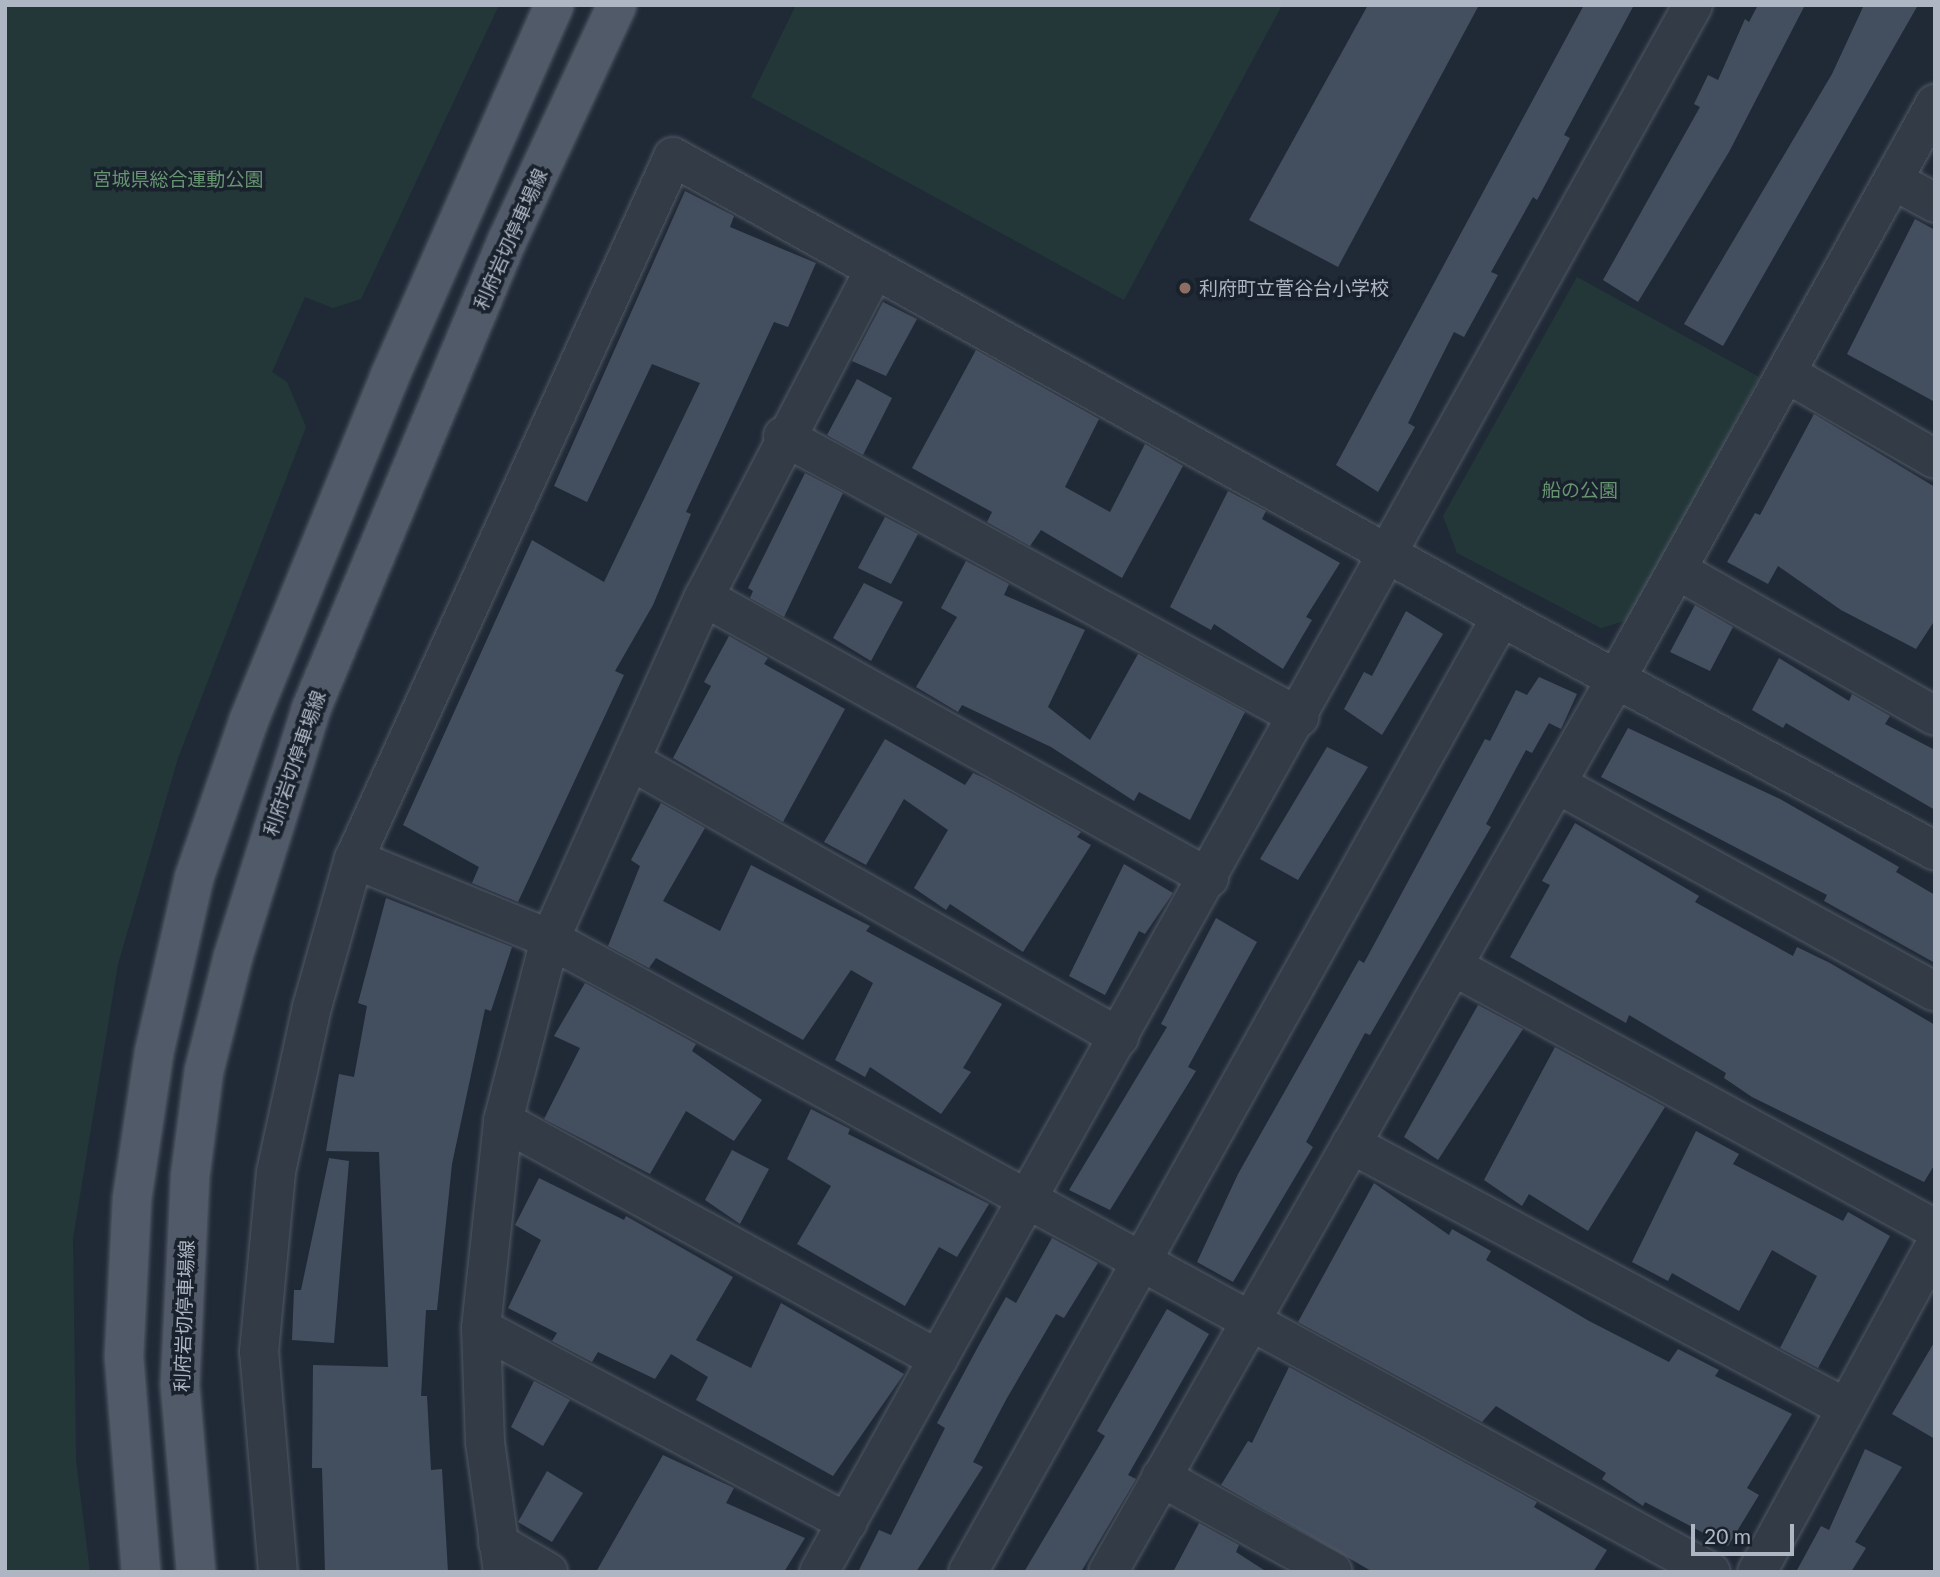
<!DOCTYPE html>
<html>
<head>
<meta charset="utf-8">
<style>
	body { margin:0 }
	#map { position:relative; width:1940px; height:1577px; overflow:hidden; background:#202a37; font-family:Lato,"Noto Sans JP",sans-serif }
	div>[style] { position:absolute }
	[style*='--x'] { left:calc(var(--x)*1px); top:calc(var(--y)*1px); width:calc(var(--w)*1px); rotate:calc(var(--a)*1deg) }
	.green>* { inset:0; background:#233739 }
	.building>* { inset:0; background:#434f5f }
	.roads { filter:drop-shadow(0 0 2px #515965) drop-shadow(0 0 2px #515965) }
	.minor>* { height:38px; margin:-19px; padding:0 19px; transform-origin:19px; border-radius:19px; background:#333b47 }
	.major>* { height:38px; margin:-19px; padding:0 19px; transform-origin:19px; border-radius:19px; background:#515a68 }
	.dots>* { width:19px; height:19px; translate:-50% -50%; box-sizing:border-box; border:4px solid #19212c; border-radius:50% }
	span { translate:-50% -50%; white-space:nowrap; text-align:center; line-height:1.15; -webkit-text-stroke:7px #19212c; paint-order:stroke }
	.park-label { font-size:19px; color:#669471 }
	.street-label { font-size:19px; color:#aeb6c4 }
	.poi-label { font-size:19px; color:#aeb6c4 }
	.left { translate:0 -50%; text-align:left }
	.frame { position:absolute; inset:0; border:7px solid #aeb6c4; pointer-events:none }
	.scale { position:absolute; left:1691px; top:1524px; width:103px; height:32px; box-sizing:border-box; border:4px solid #aeb6c4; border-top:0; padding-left:9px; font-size:21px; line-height:24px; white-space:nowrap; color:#aeb6c4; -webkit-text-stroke:5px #19212c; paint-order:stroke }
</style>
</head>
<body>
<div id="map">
	<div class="green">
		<div style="clip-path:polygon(5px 5px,499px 5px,361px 299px,333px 308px,305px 297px,272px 372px,287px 382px,306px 427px,178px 758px,118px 964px,73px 1238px,76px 1461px,90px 1572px,5px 1572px)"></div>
		<div style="clip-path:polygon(796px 5px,1282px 5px,1124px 300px,751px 97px)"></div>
		<div style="clip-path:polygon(1577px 277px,1759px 377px,1634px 618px,1601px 628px,1457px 553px,1443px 516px)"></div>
	</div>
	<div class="building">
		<div style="clip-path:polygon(1368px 5px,1479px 5px,1338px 267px,1249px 220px)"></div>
		<div style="clip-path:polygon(1584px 5px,1634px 5px,1564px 135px,1570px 138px,1537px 200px,1533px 197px,1491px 272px,1498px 275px,1464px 337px,1454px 332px,1408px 423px,1415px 427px,1378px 492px,1336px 465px)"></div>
		<div style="clip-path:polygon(1758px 5px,1805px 5px,1729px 152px,1638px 302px,1603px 280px,1700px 107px,1694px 104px,1708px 75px,1718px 80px,1745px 19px,1749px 22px)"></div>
		<div style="clip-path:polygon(1864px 5px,1918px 5px,1723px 346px,1684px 324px,1832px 74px)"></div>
		<div style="clip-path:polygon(685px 191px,734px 216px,730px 227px,816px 263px,788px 327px,774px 322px,686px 512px,691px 514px,653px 605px,615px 671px,624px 675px,518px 902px,472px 883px,479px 867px,403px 825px,532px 540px,604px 582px,700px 383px,652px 364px,587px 502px,554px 486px)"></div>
		<div style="clip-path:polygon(1915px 219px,1935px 230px,1935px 402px,1847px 354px)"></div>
		<div style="clip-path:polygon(883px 302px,917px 319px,886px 376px,852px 361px)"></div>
		<div style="clip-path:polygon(976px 350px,1099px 419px,1065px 487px,1110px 512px,1145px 444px,1183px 466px,1122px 578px,1041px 530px,1030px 546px,987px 522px,992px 512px,912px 468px)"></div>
		<div style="clip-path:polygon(857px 379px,892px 398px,863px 455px,827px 435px)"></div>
		<div style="clip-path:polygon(1814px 414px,1935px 487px,1935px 620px,1916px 649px,1841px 610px,1778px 566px,1768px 584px,1727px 562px,1755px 513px,1760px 515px)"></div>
		<div style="clip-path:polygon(805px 473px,843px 493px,784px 617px,750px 598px,753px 591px,748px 588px)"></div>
		<div style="clip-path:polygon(1228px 491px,1266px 511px,1262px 519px,1340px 563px,1306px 617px,1312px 620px,1283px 669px,1214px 624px,1211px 630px,1170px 607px)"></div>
		<div style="clip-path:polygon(885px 517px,918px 534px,891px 584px,858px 568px)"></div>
		<div style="clip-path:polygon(966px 561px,1009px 584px,1004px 595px,1085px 630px,1048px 707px,1090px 740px,1138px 654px,1245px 712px,1190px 820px,1139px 792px,1134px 801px,1051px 747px,962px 705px,958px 712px,916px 687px,957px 617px,941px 608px)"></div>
		<div style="clip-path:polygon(864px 583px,903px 602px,871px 661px,833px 638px)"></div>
		<div style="clip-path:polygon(1695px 605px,1733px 627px,1710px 671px,1670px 652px)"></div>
		<div style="clip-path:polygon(1406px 611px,1443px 634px,1382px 735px,1344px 709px,1364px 672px,1372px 676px)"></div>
		<div style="clip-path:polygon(729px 636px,768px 658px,764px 664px,845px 709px,783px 822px,673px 758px,711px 686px,704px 682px)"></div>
		<div style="clip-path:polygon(1779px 658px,1849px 701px,1852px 694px,1890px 716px,1885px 724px,1935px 750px,1935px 810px,1786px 723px,1783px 728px,1752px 710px)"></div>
		<div style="clip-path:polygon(1539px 677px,1577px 694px,1561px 729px,1549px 723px,1532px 753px,1526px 750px,1486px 824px,1491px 827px,1370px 1035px,1365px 1033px,1306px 1142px,1313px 1147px,1233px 1282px,1197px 1262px,1238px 1174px,1359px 960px,1364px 963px,1485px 739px,1490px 741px,1516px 690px,1527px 695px)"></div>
		<div style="clip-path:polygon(1628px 728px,1780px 799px,1899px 867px,1896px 872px,1935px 895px,1935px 963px,1824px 901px,1827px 895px,1601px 777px)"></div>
		<div style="clip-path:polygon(885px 739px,965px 785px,973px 773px,986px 779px,1081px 832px,1077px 837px,1091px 845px,1023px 952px,950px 904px,946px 910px,914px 888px,948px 830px,904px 799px,866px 865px,824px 842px)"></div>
		<div style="clip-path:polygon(1327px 747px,1368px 767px,1298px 880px,1260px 859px)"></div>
		<div style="clip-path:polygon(661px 803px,705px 828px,663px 901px,720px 931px,751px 865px,870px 926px,866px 931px,1002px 1004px,963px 1068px,971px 1072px,941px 1114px,870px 1067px,865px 1077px,835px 1060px,873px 983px,851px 970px,803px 1040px,656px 958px,649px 968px,608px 946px,640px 866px,631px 860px)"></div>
		<div style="clip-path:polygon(1575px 823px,1699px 896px,1695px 902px,1793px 956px,1797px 947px,1830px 963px,1935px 1025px,1935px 1164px,1924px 1182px,1752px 1097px,1724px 1078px,1726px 1073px,1629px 1015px,1626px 1023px,1510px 957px,1550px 885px,1542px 881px)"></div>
		<div style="clip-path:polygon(1124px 864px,1173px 893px,1145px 934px,1139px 931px,1105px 995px,1069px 976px)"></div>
		<div style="clip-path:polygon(386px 898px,512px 947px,491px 1011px,485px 1009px,452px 1164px,437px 1310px,426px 1310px,421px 1396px,427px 1396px,431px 1470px,442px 1469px,448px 1572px,325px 1572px,322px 1468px,312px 1468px,313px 1365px,388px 1367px,379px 1152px,326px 1151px,339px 1074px,354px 1077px,367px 1006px,358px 1003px)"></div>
		<div style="clip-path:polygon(1216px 918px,1257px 942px,1188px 1067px,1196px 1071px,1110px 1210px,1069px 1190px,1167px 1027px,1161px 1024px)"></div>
		<div style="clip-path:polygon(585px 983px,696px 1044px,692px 1051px,762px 1100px,734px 1141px,686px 1111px,650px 1174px,544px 1119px,580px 1048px,554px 1036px)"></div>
		<div style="clip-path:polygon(1478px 1005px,1523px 1029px,1438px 1160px,1404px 1137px)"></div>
		<div style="clip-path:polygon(1555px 1047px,1665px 1107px,1588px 1231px,1529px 1194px,1522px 1206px,1484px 1180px)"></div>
		<div style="clip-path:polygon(811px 1109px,850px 1129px,848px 1134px,989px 1204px,957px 1257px,939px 1247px,905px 1306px,797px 1244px,831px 1186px,787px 1159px)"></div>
		<div style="clip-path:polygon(1696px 1131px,1739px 1154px,1733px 1164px,1843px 1221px,1848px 1212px,1890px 1236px,1818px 1368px,1780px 1348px,1817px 1276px,1772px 1250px,1739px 1311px,1672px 1273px,1668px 1281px,1632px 1262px)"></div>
		<div style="clip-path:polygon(732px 1150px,769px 1169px,740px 1224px,705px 1200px)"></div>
		<div style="clip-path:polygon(329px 1158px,349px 1161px,334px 1343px,292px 1340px,294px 1290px,301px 1290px)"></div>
		<div style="clip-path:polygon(539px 1178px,624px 1220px,626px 1216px,733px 1277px,696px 1340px,751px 1368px,781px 1303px,904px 1374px,833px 1476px,696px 1400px,708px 1377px,671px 1354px,655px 1379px,598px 1352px,592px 1362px,552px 1341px,557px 1333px,508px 1308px,541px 1240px,515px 1225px)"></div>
		<div style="clip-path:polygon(1374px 1183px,1449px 1235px,1452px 1229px,1491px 1251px,1486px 1260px,1589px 1321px,1669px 1362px,1678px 1349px,1719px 1370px,1715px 1376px,1792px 1414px,1747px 1488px,1759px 1495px,1728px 1546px,1645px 1502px,1643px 1506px,1602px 1479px,1606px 1473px,1496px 1406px,1482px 1422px,1298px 1322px)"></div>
		<div style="clip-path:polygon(1052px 1238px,1098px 1263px,1064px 1318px,1056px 1314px,1007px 1398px,973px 1462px,983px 1467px,916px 1572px,858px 1572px,879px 1530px,891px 1535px,945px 1428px,937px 1423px,979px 1345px,1006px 1297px,1016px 1303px)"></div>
		<div style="clip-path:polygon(1167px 1309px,1209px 1334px,1128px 1475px,1136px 1479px,1081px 1572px,1024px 1572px,1105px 1436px,1097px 1431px)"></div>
		<div style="clip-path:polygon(1935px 1341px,1935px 1439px,1892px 1414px)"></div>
		<div style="clip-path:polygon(1289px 1367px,1537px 1502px,1534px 1507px,1607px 1550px,1593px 1572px,1373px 1572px,1221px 1485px,1248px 1441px,1252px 1443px)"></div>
		<div style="clip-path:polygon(534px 1381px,570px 1400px,543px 1446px,511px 1427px)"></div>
		<div style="clip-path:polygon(1865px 1449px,1902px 1467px,1855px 1542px,1866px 1548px,1851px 1572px,1796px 1572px,1821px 1526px,1829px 1530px)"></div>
		<div style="clip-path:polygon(663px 1455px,734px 1488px,726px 1503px,805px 1538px,784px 1572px,596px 1572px)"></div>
		<div style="clip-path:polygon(547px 1471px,583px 1493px,552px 1542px,518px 1522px)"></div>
		<div style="clip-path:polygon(1199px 1523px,1239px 1545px,1236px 1552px,1267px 1572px,1173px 1572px)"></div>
	</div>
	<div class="roads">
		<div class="minor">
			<div style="--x:1893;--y:180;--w:48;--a:28.7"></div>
			<div style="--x:1786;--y:373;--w:172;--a:30"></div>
			<div style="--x:783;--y:436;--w:588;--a:28.57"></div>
			<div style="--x:1677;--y:570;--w:296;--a:29.5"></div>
			<div style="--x:704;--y:597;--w:578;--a:29.09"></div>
			<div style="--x:631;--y:761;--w:561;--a:29.49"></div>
			<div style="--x:1557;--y:784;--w:431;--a:28.8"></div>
			<div style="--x:354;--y:859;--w:212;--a:22.2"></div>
			<div style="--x:550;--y:939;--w:1322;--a:28.6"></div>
			<div style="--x:1453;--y:966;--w:549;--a:28.62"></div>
			<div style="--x:503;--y:1121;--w:496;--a:28.7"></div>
			<div style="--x:1351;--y:1144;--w:561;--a:28.07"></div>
			<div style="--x:481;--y:1328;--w:415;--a:28"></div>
			<div style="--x:1161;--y:1477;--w:196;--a:28.9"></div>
			<div style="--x:498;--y:1543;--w:58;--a:30.1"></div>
			<div style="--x:278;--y:1572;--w:221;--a:-94.9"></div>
			<div style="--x:259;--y:1352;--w:181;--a:-84.6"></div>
			<div style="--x:276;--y:1172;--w:169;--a:-77.7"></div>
			<div style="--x:312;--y:1007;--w:154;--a:-74.2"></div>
			<div style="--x:354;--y:859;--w:771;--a:-65.56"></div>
			<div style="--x:673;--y:157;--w:947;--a:29.05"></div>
			<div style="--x:1501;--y:617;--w:493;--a:28.3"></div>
			<div style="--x:503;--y:1572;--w:131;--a:-97.9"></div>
			<div style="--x:485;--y:1442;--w:114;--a:-92"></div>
			<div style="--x:481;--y:1328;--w:208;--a:-83.9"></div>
			<div style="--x:503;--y:1121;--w:188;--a:-75.5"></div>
			<div style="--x:550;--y:939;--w:375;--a:-65.8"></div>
			<div style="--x:704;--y:597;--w:370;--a:-62.5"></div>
			<div style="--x:819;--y:1572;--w:1794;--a:-60.85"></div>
			<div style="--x:968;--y:1572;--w:1094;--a:-60.83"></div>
			<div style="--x:1108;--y:1572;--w:1027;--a:-60.37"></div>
			<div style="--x:1616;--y:679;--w:658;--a:-60.98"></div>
			<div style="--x:1757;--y:1572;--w:371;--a:-61.4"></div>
		</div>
		<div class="major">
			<div style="--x:141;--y:1572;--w:216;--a:-94.5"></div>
			<div style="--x:124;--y:1357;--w:158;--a:-87.1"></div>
			<div style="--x:132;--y:1199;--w:148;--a:-81.4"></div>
			<div style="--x:154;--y:1053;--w:180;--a:-77.1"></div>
			<div style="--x:194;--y:878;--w:167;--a:-70.8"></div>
			<div style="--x:249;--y:720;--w:370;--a:-67.7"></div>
			<div style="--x:389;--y:378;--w:408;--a:-66.1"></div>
			<div style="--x:196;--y:1572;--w:189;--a:-94.9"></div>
			<div style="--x:180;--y:1384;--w:207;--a:-87.2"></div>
			<div style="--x:190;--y:1177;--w:107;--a:-82.5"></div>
			<div style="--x:204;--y:1071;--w:118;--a:-75.7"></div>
			<div style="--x:233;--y:957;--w:260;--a:-72.5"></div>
			<div style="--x:311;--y:709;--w:507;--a:-67.28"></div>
			<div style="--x:507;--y:241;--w:260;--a:-65"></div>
		</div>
	</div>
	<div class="dots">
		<div style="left:1185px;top:288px;background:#8d6e63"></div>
	</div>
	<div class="park-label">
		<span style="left:178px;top:179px">宮城県総合運動公園</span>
		<span style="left:1580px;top:490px">船の公園</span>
	</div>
	<div class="street-label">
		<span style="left:510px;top:239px;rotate:-66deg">利府岩切停車場線</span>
		<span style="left:294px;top:763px;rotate:-71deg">利府岩切停車場線</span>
		<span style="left:184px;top:1316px;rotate:-88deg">利府岩切停車場線</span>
	</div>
	<div class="poi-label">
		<span class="left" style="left:1199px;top:288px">利府町立菅谷台小学校</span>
	</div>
	<div class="frame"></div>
	<div class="scale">20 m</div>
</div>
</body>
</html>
